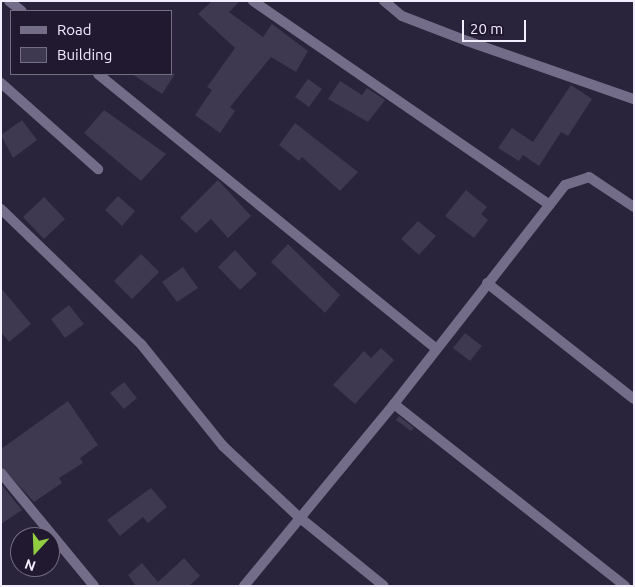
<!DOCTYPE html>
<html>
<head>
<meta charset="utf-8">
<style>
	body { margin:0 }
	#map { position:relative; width:635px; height:587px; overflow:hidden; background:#29233b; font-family:Ubuntu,sans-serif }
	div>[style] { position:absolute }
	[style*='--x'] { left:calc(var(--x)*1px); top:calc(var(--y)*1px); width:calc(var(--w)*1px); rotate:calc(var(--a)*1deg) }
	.building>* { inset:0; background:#3e3851 }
	.minor>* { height:10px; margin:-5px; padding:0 5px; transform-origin:5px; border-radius:5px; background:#746d8a }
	span { translate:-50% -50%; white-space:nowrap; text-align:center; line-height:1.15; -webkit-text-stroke:4px #201930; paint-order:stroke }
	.frame { position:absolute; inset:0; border:2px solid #f2eeff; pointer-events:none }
	.legend { position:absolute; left:10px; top:10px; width:162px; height:65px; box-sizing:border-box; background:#201930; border:1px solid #746e83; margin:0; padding:6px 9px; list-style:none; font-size:15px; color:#f2eeff }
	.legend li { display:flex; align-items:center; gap:10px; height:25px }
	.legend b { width:25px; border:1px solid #746e83 }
	.north { position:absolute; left:10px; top:527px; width:50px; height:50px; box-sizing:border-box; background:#201930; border:1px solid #746e83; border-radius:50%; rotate:200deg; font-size:14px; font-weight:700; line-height:20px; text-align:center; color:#f2eeff }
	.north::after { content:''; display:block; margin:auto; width:18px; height:22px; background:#90cd41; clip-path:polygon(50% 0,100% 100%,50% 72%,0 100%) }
	.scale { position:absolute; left:462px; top:20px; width:64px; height:22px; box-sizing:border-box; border:2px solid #f2eeff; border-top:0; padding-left:6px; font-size:15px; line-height:18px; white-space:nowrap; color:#f2eeff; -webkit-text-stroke:4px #201930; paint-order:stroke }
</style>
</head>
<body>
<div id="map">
	<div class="building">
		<div style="clip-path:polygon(212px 1px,240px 1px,229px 12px,263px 37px,272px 24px,308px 51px,296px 72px,271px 57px,230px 107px,235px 111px,220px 133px,195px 115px,212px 90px,207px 87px,235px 48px,198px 14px)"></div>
		<div style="clip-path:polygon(132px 74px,175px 74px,162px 94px)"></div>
		<div style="clip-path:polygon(308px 79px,322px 89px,309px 107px,295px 97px)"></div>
		<div style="clip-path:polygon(340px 81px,362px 95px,367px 88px,385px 100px,368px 122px,328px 99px)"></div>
		<div style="clip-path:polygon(571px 85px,592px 99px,568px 136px,561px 132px,539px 166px,523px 155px,519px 161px,498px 148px,512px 128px,533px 142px)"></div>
		<div style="clip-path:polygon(104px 110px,166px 154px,141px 181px,84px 133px)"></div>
		<div style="clip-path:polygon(22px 120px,37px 140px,13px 158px,1px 135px)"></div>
		<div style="clip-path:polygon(295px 123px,358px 172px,340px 191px,302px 157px,299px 161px,279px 145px)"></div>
		<div style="clip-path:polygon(218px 180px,251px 216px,228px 238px,211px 219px,196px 233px,180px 218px)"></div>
		<div style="clip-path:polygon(466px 190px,487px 207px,481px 214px,488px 220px,474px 238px,445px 216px)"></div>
		<div style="clip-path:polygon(118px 196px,135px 211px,122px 226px,105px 210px)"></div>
		<div style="clip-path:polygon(44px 197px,65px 219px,44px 239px,23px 217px)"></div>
		<div style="clip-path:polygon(418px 221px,436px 236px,419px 255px,401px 239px)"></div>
		<div style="clip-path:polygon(288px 244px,340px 295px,325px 313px,271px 262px)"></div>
		<div style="clip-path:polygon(235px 250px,257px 274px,240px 290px,218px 267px)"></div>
		<div style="clip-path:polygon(141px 254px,159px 272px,132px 299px,114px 281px)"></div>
		<div style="clip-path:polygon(183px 267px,198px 288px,177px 302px,162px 282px)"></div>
		<div style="clip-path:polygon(1px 288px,31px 324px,9px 342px,1px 332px)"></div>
		<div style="clip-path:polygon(69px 305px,84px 324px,65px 338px,51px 319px)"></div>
		<div style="clip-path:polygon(465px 333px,482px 346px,470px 361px,453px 348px)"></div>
		<div style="clip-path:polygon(381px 348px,394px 360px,355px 404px,333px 385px,364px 351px,371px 358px)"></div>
		<div style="clip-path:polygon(124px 382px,137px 398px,124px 409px,110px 393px)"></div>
		<div style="clip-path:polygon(68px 401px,98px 445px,80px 458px,83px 463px,59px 478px,62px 483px,34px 502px,1px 466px,1px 449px)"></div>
		<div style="clip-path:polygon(399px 416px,414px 428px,411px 431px,396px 420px)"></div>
		<div style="clip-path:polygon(1px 484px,22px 510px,1px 524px)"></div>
		<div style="clip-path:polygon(151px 488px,167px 507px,148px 523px,143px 517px,120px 536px,107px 520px)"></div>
		<div style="clip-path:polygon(184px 558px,200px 576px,189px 586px,136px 586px,128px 575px,142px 563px,158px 582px)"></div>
	</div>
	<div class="minor">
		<div style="--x:9;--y:1;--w:16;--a:38"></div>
		<div style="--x:253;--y:1;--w:360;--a:34.5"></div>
		<div style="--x:384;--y:1;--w:23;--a:40"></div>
		<div style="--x:402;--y:16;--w:70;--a:21"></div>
		<div style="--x:467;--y:41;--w:177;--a:19.2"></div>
		<div style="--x:98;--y:74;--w:434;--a:39.1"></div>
		<div style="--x:1;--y:83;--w:130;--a:41.6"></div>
		<div style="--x:1;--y:209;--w:194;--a:44"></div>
		<div style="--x:141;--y:344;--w:131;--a:51.2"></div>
		<div style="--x:223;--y:446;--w:104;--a:43.1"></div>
		<div style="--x:299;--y:517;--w:109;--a:39.1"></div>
		<div style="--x:487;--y:283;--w:187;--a:38.3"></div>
		<div style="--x:394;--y:404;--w:294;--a:38.2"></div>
		<div style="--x:1;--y:473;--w:146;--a:50.5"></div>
		<div style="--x:244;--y:586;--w:236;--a:-50.5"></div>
		<div style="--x:394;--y:404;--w:278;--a:-52"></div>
		<div style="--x:565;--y:185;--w:25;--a:-18"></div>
		<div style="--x:589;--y:177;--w:54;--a:33.7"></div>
	</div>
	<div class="frame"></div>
	<ul class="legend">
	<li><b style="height:6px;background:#746d8a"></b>Road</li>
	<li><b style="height:14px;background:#3e3851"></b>Building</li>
	</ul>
	<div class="north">N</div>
	<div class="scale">20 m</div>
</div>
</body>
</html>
